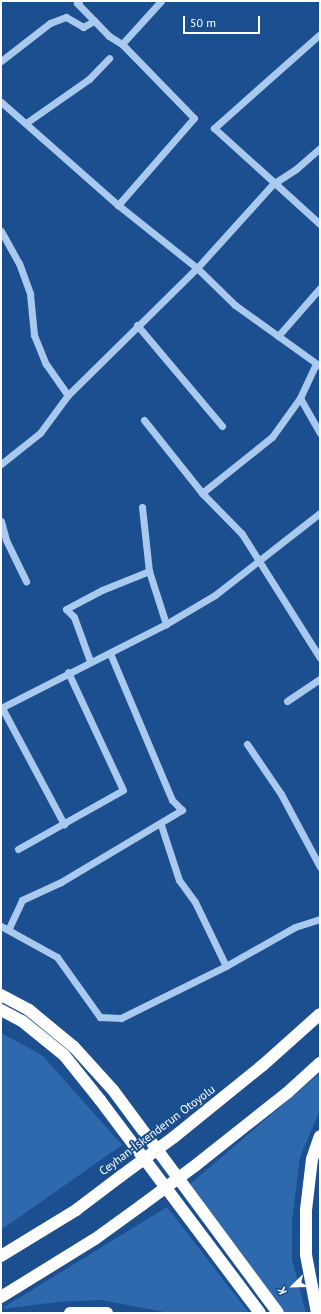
<!DOCTYPE html>
<html>
<head>
<meta charset="utf-8">
<style>
	body { margin:0 }
	#map { position:relative; width:321px; height:1314px; overflow:hidden; background:#1b4f8f; font-family:"PT Sans",sans-serif }
	div>[style] { position:absolute }
	[style*='--x'] { left:calc(var(--x)*1px); top:calc(var(--y)*1px); width:calc(var(--w)*1px); rotate:calc(var(--a)*1deg) }
	.green>* { inset:0; background:#2e69ad }
	.minor>* { height:7px; margin:-3.5px; padding:0 3.5px; transform-origin:3.5px; border-radius:3.5px; background:#a9c9ee }
	.highway>* { height:12px; margin:-6px; padding:0 6px; transform-origin:6px; border-radius:6px; background:#fff }
	.highway-bridge>* { height:12px; margin:-6px; padding:0 6px; transform-origin:6px; border-radius:6px; background:#fff }
	span { translate:-50% -50%; white-space:nowrap; text-align:center; line-height:1.15; -webkit-text-stroke:4px #1b4f8f; paint-order:stroke }
	.street-label { font-size:12px; color:#fff }
	.frame { position:absolute; inset:0; border:2px solid #fff; pointer-events:none }
	.north { position:absolute; left:273px; top:1266px; width:40px; height:40px; -webkit-text-stroke:3px #1b4f8f; paint-order:stroke; rotate:247deg; font-size:11px; font-weight:700; line-height:16px; text-align:center; color:#fff }
	.north::after { content:''; display:block; margin:auto; width:14px; height:18px; background:#fff; clip-path:polygon(50% 0,100% 100%,50% 72%,0 100%) }
	.scale { position:absolute; left:183px; top:16px; width:77px; height:18px; box-sizing:border-box; border:2px solid #fff; border-top:0; padding-left:5px; font-size:12px; line-height:14px; white-space:nowrap; color:#fff; -webkit-text-stroke:3px #1b4f8f; paint-order:stroke }
</style>
</head>
<body>
<div id="map">
	<div class="green">
		<div style="clip-path:polygon(1px 1033px,42px 1055px,122px 1145px,1px 1230px)"></div>
		<div style="clip-path:polygon(320px 1073px,320px 1110px,300px 1157px,292px 1220px,292px 1260px,306px 1313px,285px 1313px,190px 1184px)"></div>
		<div style="clip-path:polygon(167px 1207px,249px 1313px,170px 1313px,101px 1300px,58px 1302px,1px 1309px)"></div>
	</div>
	<div class="minor">
		<div style="--x:79;--y:1;--w:3;--a:135"></div>
		<div style="--x:77;--y:3;--w:46;--a:45.9"></div>
		<div style="--x:109;--y:36;--w:15;--a:32"></div>
		<div style="--x:122;--y:44;--w:103;--a:45.8"></div>
		<div style="--x:194;--y:118;--w:116;--a:131.1"></div>
		<div style="--x:320;--y:34;--w:142;--a:138.4"></div>
		<div style="--x:214;--y:128;--w:143;--a:42.2"></div>
		<div style="--x:122;--y:44;--w:58;--a:-47.8"></div>
		<div style="--x:1;--y:61;--w:62;--a:-37.8"></div>
		<div style="--x:50;--y:23;--w:17;--a:-21"></div>
		<div style="--x:66;--y:17;--w:20;--a:30"></div>
		<div style="--x:83;--y:27;--w:13;--a:-29"></div>
		<div style="--x:1;--y:102;--w:156;--a:41.4"></div>
		<div style="--x:118;--y:205;--w:101;--a:38.6"></div>
		<div style="--x:197;--y:268;--w:53;--a:44.2"></div>
		<div style="--x:235;--y:305;--w:105;--a:35.7"></div>
		<div style="--x:26;--y:123;--w:77;--a:-34.9"></div>
		<div style="--x:89;--y:79;--w:29;--a:-46"></div>
		<div style="--x:1;--y:231;--w:37;--a:61"></div>
		<div style="--x:19;--y:263;--w:33;--a:70"></div>
		<div style="--x:30;--y:294;--w:41;--a:84.4"></div>
		<div style="--x:34;--y:335;--w:31;--a:68"></div>
		<div style="--x:46;--y:364;--w:38;--a:55"></div>
		<div style="--x:137;--y:325;--w:132;--a:49.9"></div>
		<div style="--x:278;--y:336;--w:64;--a:-48.8"></div>
		<div style="--x:300;--y:398;--w:40;--a:60.3"></div>
		<div style="--x:144;--y:420;--w:93;--a:51.5"></div>
		<div style="--x:202;--y:493;--w:57;--a:45.7"></div>
		<div style="--x:242;--y:534;--w:146;--a:57.8"></div>
		<div style="--x:1;--y:464;--w:50;--a:-38.5"></div>
		<div style="--x:40;--y:433;--w:47;--a:-53.6"></div>
		<div style="--x:68;--y:395;--w:181;--a:-44.6"></div>
		<div style="--x:197;--y:268;--w:113;--a:-47.9"></div>
		<div style="--x:273;--y:184;--w:27;--a:-33"></div>
		<div style="--x:296;--y:169;--w:32;--a:-41"></div>
		<div style="--x:202;--y:493;--w:90;--a:-38.7"></div>
		<div style="--x:272;--y:437;--w:48;--a:-54.3"></div>
		<div style="--x:300;--y:398;--w:38;--a:-65"></div>
		<div style="--x:142;--y:507;--w:64;--a:83.8"></div>
		<div style="--x:149;--y:571;--w:56;--a:72.2"></div>
		<div style="--x:1;--y:521;--w:20;--a:75"></div>
		<div style="--x:6;--y:540;--w:46;--a:64"></div>
		<div style="--x:90;--y:661;--w:47;--a:-110"></div>
		<div style="--x:74;--y:617;--w:11;--a:-135"></div>
		<div style="--x:66;--y:609;--w:41;--a:-27.8"></div>
		<div style="--x:102;--y:590;--w:51;--a:-22"></div>
		<div style="--x:287;--y:701;--w:40;--a:-34"></div>
		<div style="--x:1;--y:708;--w:185;--a:-27"></div>
		<div style="--x:166;--y:624;--w:57;--a:-30.6"></div>
		<div style="--x:215;--y:595;--w:133;--a:-38"></div>
		<div style="--x:2;--y:708;--w:132;--a:61.9"></div>
		<div style="--x:247;--y:744;--w:60;--a:55.8"></div>
		<div style="--x:281;--y:794;--w:83;--a:61.9"></div>
		<div style="--x:161;--y:825;--w:58;--a:71.9"></div>
		<div style="--x:179;--y:880;--w:27;--a:54"></div>
		<div style="--x:195;--y:902;--w:71;--a:64.2"></div>
		<div style="--x:18;--y:849;--w:120;--a:-29.3"></div>
		<div style="--x:123;--y:790;--w:130;--a:-115"></div>
		<div style="--x:1;--y:926;--w:64;--a:29"></div>
		<div style="--x:57;--y:957;--w:74;--a:54.4"></div>
		<div style="--x:100;--y:1017;--w:21;--a:3"></div>
		<div style="--x:121;--y:1018;--w:117;--a:-26.3"></div>
		<div style="--x:226;--y:966;--w:79;--a:-29.5"></div>
		<div style="--x:295;--y:927;--w:26;--a:-18"></div>
		<div style="--x:9;--y:928;--w:31;--a:-65"></div>
		<div style="--x:22;--y:900;--w:43;--a:-24.8"></div>
		<div style="--x:61;--y:882;--w:141;--a:-30.8"></div>
		<div style="--x:182;--y:810;--w:14;--a:-135"></div>
		<div style="--x:172;--y:800;--w:160;--a:-112.9"></div>
	</div>
	<div class="highway">
		<div style="--x:1;--y:995;--w:32;--a:28"></div>
		<div style="--x:29;--y:1010;--w:58;--a:39.4"></div>
		<div style="--x:74;--y:1047;--w:58;--a:47.8"></div>
		<div style="--x:113;--y:1090;--w:277;--a:53.5"></div>
		<div style="--x:1;--y:1010;--w:24;--a:28"></div>
		<div style="--x:22;--y:1021;--w:54;--a:39"></div>
		<div style="--x:64;--y:1055;--w:58;--a:51.3"></div>
		<div style="--x:100;--y:1100;--w:266;--a:53.1"></div>
		<div style="--x:174;--y:1137;--w:114;--a:-39"></div>
		<div style="--x:263;--y:1065;--w:76;--a:-41.8"></div>
		<div style="--x:196;--y:1165;--w:116;--a:-38.4"></div>
		<div style="--x:287;--y:1093;--w:45;--a:-42.3"></div>
		<div style="--x:1;--y:1256;--w:88;--a:-31.5"></div>
		<div style="--x:76;--y:1210;--w:56;--a:-37.1"></div>
		<div style="--x:1;--y:1297;--w:110;--a:-31.7"></div>
		<div style="--x:95;--y:1239;--w:58;--a:-35.9"></div>
		<div style="--x:70;--y:1313;--w:37;--a:0"></div>
		<div style="--x:317;--y:1313;--w:59;--a:-100.7"></div>
		<div style="--x:306;--y:1255;--w:45;--a:-90"></div>
		<div style="--x:306;--y:1210;--w:51;--a:-83.3"></div>
		<div style="--x:312;--y:1159;--w:24;--a:-71"></div>
	</div>
	<div class="highway-bridge">
		<div style="--x:121;--y:1176;--w:66;--a:-36.3"></div>
		<div style="--x:142;--y:1205;--w:67;--a:-36.5"></div>
	</div>
	<div class="street-label">
		<span style="left:157px;top:1130px;rotate:-37deg">Ceyhan-İskenderun Otoyolu</span>
	</div>
	<div class="frame"></div>
	<div class="north">K</div>
	<div class="scale">50 m</div>
</div>
</body>
</html>
